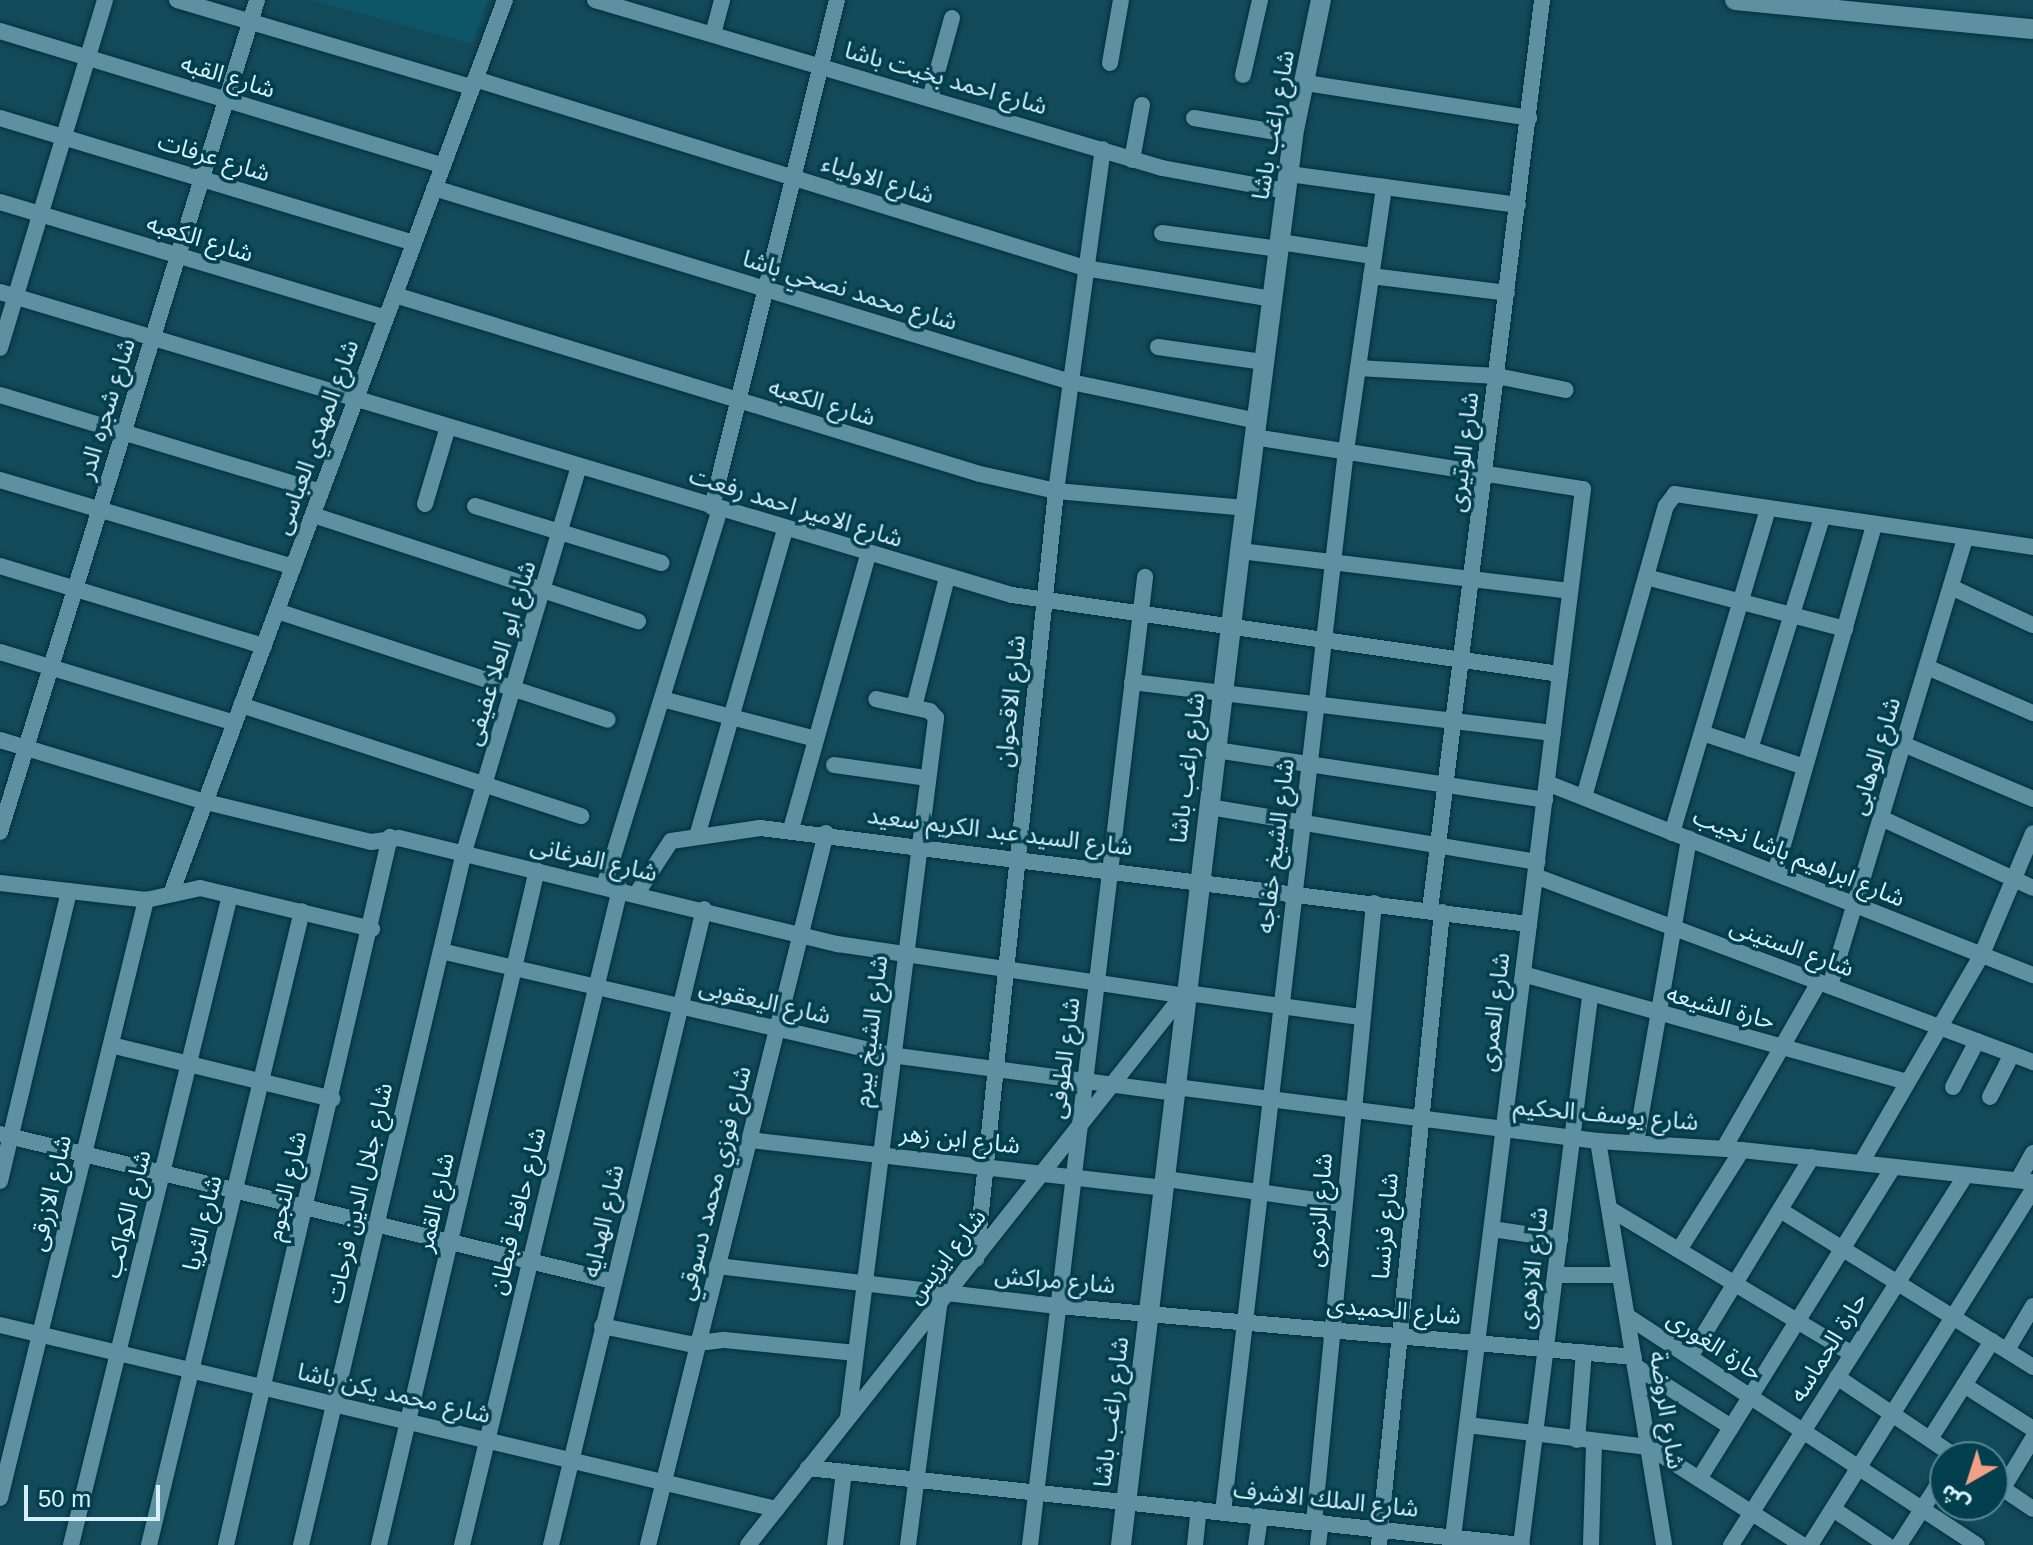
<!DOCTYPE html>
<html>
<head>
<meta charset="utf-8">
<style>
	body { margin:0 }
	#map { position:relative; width:2033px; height:1545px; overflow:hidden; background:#124a59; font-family:Arial,"Noto Sans Arabic",sans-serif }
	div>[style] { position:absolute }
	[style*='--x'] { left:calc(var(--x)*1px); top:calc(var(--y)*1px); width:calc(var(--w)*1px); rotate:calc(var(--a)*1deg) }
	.built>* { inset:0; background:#0d5667 }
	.roads { filter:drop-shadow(0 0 2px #032f39) drop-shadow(0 0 2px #032f39) }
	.minor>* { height:16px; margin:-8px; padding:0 8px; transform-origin:8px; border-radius:8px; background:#5d91a1 }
	.tertiary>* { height:20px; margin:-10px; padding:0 10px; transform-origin:10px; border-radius:10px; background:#5d91a1 }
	span { translate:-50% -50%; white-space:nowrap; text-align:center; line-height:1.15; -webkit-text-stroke:7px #023f4e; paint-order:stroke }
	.street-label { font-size:24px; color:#d6f0f9 }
	.north { position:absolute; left:1929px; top:1441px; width:80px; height:80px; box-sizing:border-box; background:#023f4e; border:2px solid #578692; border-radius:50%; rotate:219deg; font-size:22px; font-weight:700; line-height:32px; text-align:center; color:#d6f0f9 }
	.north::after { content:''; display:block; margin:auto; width:28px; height:36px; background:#f39f83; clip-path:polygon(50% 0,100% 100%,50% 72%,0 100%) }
	.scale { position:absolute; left:24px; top:1485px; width:136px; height:36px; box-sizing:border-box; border:4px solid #d6f0f9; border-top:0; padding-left:10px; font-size:24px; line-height:28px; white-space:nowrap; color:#d6f0f9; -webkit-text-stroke:6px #023f4e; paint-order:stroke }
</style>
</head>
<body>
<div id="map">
	<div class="built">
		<div style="clip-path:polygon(311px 0,488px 0,472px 44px)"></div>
	</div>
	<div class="roads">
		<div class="minor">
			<div style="--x:177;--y:0;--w:307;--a:16.5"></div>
			<div style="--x:595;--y:0;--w:591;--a:16.5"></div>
			<div style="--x:1162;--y:168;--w:126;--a:10.5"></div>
			<div style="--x:0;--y:31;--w:463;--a:16.9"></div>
			<div style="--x:713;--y:34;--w:35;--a:-75"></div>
			<div style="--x:1110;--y:63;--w:64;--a:-80.1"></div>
			<div style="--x:1243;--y:75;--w:77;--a:-77.2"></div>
			<div style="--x:475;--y:79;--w:639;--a:17.21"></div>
			<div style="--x:1085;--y:268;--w:191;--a:9.4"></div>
			<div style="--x:1306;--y:83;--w:226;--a:8.9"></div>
			<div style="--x:930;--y:98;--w:83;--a:-74.6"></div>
			<div style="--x:0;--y:118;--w:432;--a:16.8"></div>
			<div style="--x:1194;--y:118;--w:100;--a:9.7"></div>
			<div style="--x:1132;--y:160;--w:56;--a:-79.7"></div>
			<div style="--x:1289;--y:174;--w:231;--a:7.7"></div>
			<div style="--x:434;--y:188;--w:666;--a:16.94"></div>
			<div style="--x:1071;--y:382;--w:190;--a:11.8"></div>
			<div style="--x:0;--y:202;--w:403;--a:16.7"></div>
			<div style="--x:1162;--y:233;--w:118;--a:7.8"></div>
			<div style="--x:1280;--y:242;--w:94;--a:8.6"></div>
			<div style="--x:1371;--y:276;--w:137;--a:7.1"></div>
			<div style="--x:0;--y:292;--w:1056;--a:16.67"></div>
			<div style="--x:1012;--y:595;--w:554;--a:8.2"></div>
			<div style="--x:395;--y:295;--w:612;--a:17.01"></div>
			<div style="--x:980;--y:474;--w:78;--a:12.6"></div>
			<div style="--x:1056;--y:491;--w:190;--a:5.1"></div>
			<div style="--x:1158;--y:347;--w:107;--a:8.1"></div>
			<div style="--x:0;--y:348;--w:363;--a:-73.2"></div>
			<div style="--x:1358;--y:368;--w:139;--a:3.3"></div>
			<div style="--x:1497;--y:376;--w:70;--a:11.5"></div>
			<div style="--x:0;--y:395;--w:335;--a:16.8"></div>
			<div style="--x:1254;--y:437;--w:333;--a:9"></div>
			<div style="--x:1583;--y:489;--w:1064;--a:97.07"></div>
			<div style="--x:0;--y:480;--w:306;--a:16.5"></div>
			<div style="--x:425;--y:504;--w:80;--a:-73.4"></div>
			<div style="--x:475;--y:506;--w:195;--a:17"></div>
			<div style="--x:712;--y:507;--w:522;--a:-76.15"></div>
			<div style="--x:313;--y:515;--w:342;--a:18.1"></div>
			<div style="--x:1240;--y:551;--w:332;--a:6.9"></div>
			<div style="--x:0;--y:566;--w:276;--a:16.9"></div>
			<div style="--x:1646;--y:577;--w:206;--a:14.6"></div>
			<div style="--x:1951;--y:587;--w:90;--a:24.9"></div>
			<div style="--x:277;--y:611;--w:348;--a:18.2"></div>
			<div style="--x:0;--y:652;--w:245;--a:16.8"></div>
			<div style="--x:1927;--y:667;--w:116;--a:23.5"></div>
			<div style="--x:1132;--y:682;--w:424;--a:6.9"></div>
			<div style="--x:662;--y:699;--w:159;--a:14.6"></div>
			<div style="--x:241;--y:705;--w:358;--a:18.1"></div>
			<div style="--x:914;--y:707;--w:133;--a:-75.7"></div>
			<div style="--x:1702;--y:733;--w:108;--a:18.3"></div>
			<div style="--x:0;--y:740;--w:215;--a:16.8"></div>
			<div style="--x:206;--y:802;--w:170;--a:13.6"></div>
			<div style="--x:371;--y:842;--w:28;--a:-8"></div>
			<div style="--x:399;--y:838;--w:452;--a:13.6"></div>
			<div style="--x:838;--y:944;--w:352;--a:8.5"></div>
			<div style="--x:1903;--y:744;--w:141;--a:22.9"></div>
			<div style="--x:1750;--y:749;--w:242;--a:-72.7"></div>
			<div style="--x:1216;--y:750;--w:333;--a:8.6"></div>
			<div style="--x:834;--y:765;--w:94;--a:8"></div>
			<div style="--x:1547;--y:783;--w:523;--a:21.56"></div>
			<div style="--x:1584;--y:797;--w:302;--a:-74.3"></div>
			<div style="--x:1666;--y:506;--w:15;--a:-53"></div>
			<div style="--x:1675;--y:494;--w:362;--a:8.4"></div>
			<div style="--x:1209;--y:807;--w:333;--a:9.5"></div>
			<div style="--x:1881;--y:818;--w:167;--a:24.7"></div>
			<div style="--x:791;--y:829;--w:285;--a:-74.3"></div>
			<div style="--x:0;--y:832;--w:871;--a:-72.83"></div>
			<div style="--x:698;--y:833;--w:316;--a:-74"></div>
			<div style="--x:1672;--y:833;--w:338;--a:-73.5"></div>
			<div style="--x:1775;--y:873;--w:361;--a:-74.1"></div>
			<div style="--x:1535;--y:876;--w:532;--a:20.48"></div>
			<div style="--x:0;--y:883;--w:147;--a:6.6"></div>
			<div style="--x:146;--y:900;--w:55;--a:-12.5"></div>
			<div style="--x:200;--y:888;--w:177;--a:13.4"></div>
			<div style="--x:604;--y:886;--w:393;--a:-72.9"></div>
			<div style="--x:172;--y:891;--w:951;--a:-69.51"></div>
			<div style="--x:637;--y:893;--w:62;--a:-56.8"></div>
			<div style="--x:671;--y:841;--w:90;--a:-8.3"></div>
			<div style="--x:760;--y:828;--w:775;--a:7.12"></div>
			<div style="--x:1430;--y:910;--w:917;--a:-82.98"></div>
			<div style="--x:441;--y:951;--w:461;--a:13"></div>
			<div style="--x:890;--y:1055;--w:288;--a:7.6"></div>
			<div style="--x:1523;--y:974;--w:399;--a:15.7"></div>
			<div style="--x:1830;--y:986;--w:466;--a:-73.2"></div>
			<div style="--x:1187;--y:993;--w:176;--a:7.9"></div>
			<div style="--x:111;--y:1045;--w:228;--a:13.7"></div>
			<div style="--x:1176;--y:1087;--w:425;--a:7.3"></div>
			<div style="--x:1598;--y:1141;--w:144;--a:3.6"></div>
			<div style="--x:1742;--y:1150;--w:293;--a:6.3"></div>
			<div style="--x:1953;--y:1087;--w:52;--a:-62.4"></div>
			<div style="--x:1990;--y:1097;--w:48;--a:-62.9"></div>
			<div style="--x:0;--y:1134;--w:630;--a:13.49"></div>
			<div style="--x:750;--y:1140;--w:418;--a:6.6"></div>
			<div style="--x:1598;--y:1141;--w:409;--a:80.7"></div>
			<div style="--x:1636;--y:1143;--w:309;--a:-80.1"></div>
			<div style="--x:1724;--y:1148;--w:191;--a:-60.2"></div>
			<div style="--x:1861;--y:1163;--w:241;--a:-59.9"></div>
			<div style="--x:1982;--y:954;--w:131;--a:-67.1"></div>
			<div style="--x:1166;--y:1179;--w:179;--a:8"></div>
			<div style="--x:2018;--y:1180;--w:31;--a:-61"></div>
			<div style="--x:0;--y:1181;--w:298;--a:-76.6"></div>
			<div style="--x:1610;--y:1209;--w:282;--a:30.9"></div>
			<div style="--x:1780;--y:1210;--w:298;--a:31.8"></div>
			<div style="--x:1492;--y:1229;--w:69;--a:8.4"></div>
			<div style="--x:1679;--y:1250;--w:118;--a:-57.8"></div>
			<div style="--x:976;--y:1259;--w:772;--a:-84.05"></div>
			<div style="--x:1056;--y:491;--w:345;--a:-82.2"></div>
			<div style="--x:717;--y:1266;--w:343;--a:6.7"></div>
			<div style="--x:1058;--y:1306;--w:578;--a:5.06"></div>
			<div style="--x:1555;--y:1275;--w:65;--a:0"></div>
			<div style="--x:1627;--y:1316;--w:418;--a:33.2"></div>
			<div style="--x:0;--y:1325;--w:798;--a:13.34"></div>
			<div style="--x:602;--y:1326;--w:90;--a:11.6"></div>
			<div style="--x:690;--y:1344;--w:35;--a:-7"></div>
			<div style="--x:725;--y:1340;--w:131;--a:5.7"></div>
			<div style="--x:2007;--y:1350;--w:51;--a:-59.4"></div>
			<div style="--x:1690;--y:1357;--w:234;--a:-58.6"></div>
			<div style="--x:1635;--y:1366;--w:114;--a:32.4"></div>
			<div style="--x:1837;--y:1377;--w:143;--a:33.9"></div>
			<div style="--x:1964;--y:1385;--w:82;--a:32.5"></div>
			<div style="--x:848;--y:1417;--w:705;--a:-82.82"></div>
			<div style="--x:936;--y:718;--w:9;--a:-131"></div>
			<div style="--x:930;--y:711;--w:55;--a:-167.5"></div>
			<div style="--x:1467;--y:1425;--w:183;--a:6.9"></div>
			<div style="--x:1649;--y:1447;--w:182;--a:32.6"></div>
			<div style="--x:1930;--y:1439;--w:116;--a:-57.7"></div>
			<div style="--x:1577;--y:1440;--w:88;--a:-85.5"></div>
			<div style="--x:808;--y:1468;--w:718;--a:6.16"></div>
			<div style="--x:1699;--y:1479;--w:367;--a:-58.1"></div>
			<div style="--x:1993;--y:1482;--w:48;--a:34"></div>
			<div style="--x:2003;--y:1488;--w:58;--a:-59"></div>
			<div style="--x:0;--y:1498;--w:616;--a:-76.28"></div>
			<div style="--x:1833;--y:1509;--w:65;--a:33.7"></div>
			<div style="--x:1223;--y:1512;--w:1068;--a:-83.39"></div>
			<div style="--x:1346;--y:451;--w:267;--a:-81.8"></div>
			<div style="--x:1314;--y:1522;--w:622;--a:-84.46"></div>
			<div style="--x:71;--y:1545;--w:669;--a:-76.25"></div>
			<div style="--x:149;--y:1545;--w:652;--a:-76.43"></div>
			<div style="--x:226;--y:1545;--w:727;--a:-76.96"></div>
			<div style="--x:301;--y:1545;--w:712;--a:-76.76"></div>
			<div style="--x:464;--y:852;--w:402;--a:-73.4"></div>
			<div style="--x:379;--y:1545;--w:693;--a:-76.83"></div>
			<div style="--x:462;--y:1545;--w:675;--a:-76.46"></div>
			<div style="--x:551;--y:1545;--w:654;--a:-76.47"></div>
			<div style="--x:648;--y:1545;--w:734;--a:-75.96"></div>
			<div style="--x:748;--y:1545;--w:700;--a:-51.67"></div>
			<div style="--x:835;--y:1545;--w:74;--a:-83"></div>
			<div style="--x:908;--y:1545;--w:241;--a:-82.6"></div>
			<div style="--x:1030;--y:1545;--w:975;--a:-83.22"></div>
			<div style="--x:1195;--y:1545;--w:36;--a:-84"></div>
			<div style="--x:1256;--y:1545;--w:29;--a:-82"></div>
			<div style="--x:1318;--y:1545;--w:23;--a:-83"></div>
			<div style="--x:1379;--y:1545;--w:636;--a:-84.32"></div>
			<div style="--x:1521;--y:1545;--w:552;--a:-82.82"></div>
			<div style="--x:1591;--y:1545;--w:103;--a:-88.3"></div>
			<div style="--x:1731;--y:1545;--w:438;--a:-57.6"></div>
			<div style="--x:1810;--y:1545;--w:420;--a:-57.9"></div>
			<div style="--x:1899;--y:1545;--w:85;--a:-57.1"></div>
		</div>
		<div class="tertiary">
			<div style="--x:1735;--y:0;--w:299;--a:5.6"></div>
			<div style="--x:1121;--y:1545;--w:1001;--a:-83.17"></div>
			<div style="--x:1240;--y:551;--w:419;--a:-82.7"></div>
			<div style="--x:1293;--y:135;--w:138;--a:-78.3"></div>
		</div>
	</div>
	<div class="street-label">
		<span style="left:228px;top:76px;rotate:17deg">شارع القبه</span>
		<span style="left:946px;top:78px;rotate:16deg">شارع احمد بخيت باشا</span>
		<span style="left:1273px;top:125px;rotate:-80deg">شارع راغب باشا</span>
		<span style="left:214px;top:157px;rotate:17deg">شارع عرفات</span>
		<span style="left:878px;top:179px;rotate:17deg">شارع الاولياء</span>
		<span style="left:200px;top:238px;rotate:17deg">شارع الكعبه</span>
		<span style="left:850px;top:290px;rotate:17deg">شارع محمد نصحي باشا</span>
		<span style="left:822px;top:402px;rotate:17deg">شارع الكعبه</span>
		<span style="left:106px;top:409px;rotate:-73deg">شارع شجره الدر</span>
		<span style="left:316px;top:437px;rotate:-70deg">شارع المهدي العباسى</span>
		<span style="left:1463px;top:452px;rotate:-83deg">شارع الوتيرى</span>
		<span style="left:796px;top:507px;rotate:17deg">شارع الامير احمد رفعت</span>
		<span style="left:500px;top:653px;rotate:-73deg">شارع ابو العلا عفيفى</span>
		<span style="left:1010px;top:701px;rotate:-84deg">شارع الاقحوان</span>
		<span style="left:1875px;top:756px;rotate:-73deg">شارع الوهابى</span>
		<span style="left:1187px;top:768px;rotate:-83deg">شارع راغب باشا</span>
		<span style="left:1000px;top:831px;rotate:7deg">شارع السيد عبد الكريم سعيد</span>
		<span style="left:1275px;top:846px;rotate:-83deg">شارع الشيخ خفاجه</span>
		<span style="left:1799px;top:857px;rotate:22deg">شارع ابراهيم باشا نجيب</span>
		<span style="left:594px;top:859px;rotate:13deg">شارع الفرغانى</span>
		<span style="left:1792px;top:947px;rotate:20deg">شارع الستينى</span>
		<span style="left:765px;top:1001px;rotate:13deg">شارع اليعقوبى</span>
		<span style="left:1721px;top:1007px;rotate:15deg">حارة الشيعه</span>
		<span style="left:1494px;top:1012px;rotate:-83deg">شارع العمرى</span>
		<span style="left:870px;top:1031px;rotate:-83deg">شارع الشيخ بيرم</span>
		<span style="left:1064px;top:1058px;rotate:-83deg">شارع الطوفى</span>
		<span style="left:1606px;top:1114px;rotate:5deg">شارع يوسف الحكيم</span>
		<span style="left:960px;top:1139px;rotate:6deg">شارع ابن زهر</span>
		<span style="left:714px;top:1183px;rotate:-76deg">شارع فوزي محمد دسوقي</span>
		<span style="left:286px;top:1186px;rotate:-77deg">شارع النجوم</span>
		<span style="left:50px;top:1193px;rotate:-77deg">شارع الازرقى</span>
		<span style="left:359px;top:1193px;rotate:-77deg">شارع جلال الدين فرحات</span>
		<span style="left:435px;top:1202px;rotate:-77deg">شارع القمر</span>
		<span style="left:1319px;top:1210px;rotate:-85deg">شارع الزمرى</span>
		<span style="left:517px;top:1211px;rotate:-76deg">شارع حافظ قبطان</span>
		<span style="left:127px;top:1214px;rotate:-76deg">شارع الكواكب</span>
		<span style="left:603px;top:1221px;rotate:-77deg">شارع الهدايه</span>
		<span style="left:202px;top:1223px;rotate:-76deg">شارع الثريا</span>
		<span style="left:1385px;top:1226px;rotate:-85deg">شارع فرنسا</span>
		<span style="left:946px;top:1256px;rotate:-52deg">شارع ايزيس</span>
		<span style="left:1532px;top:1268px;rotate:-83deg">شارع الازهرى</span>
		<span style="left:1055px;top:1280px;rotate:5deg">شارع مراكش</span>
		<span style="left:1394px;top:1310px;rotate:5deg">شارع الحميدى</span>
		<span style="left:1715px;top:1345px;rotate:33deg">حارة الغورى</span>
		<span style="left:1828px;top:1347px;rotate:-58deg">حارة الحماسه</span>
		<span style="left:394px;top:1393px;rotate:13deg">شارع محمد يكن باشا</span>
		<span style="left:1667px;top:1410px;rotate:81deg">شارع الروضة</span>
		<span style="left:1111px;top:1412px;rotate:-83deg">شارع راغب باشا</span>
		<span style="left:1326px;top:1499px;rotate:6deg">شارع الملك الاشرف</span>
	</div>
	<div class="north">ش</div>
	<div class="scale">50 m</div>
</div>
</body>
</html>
